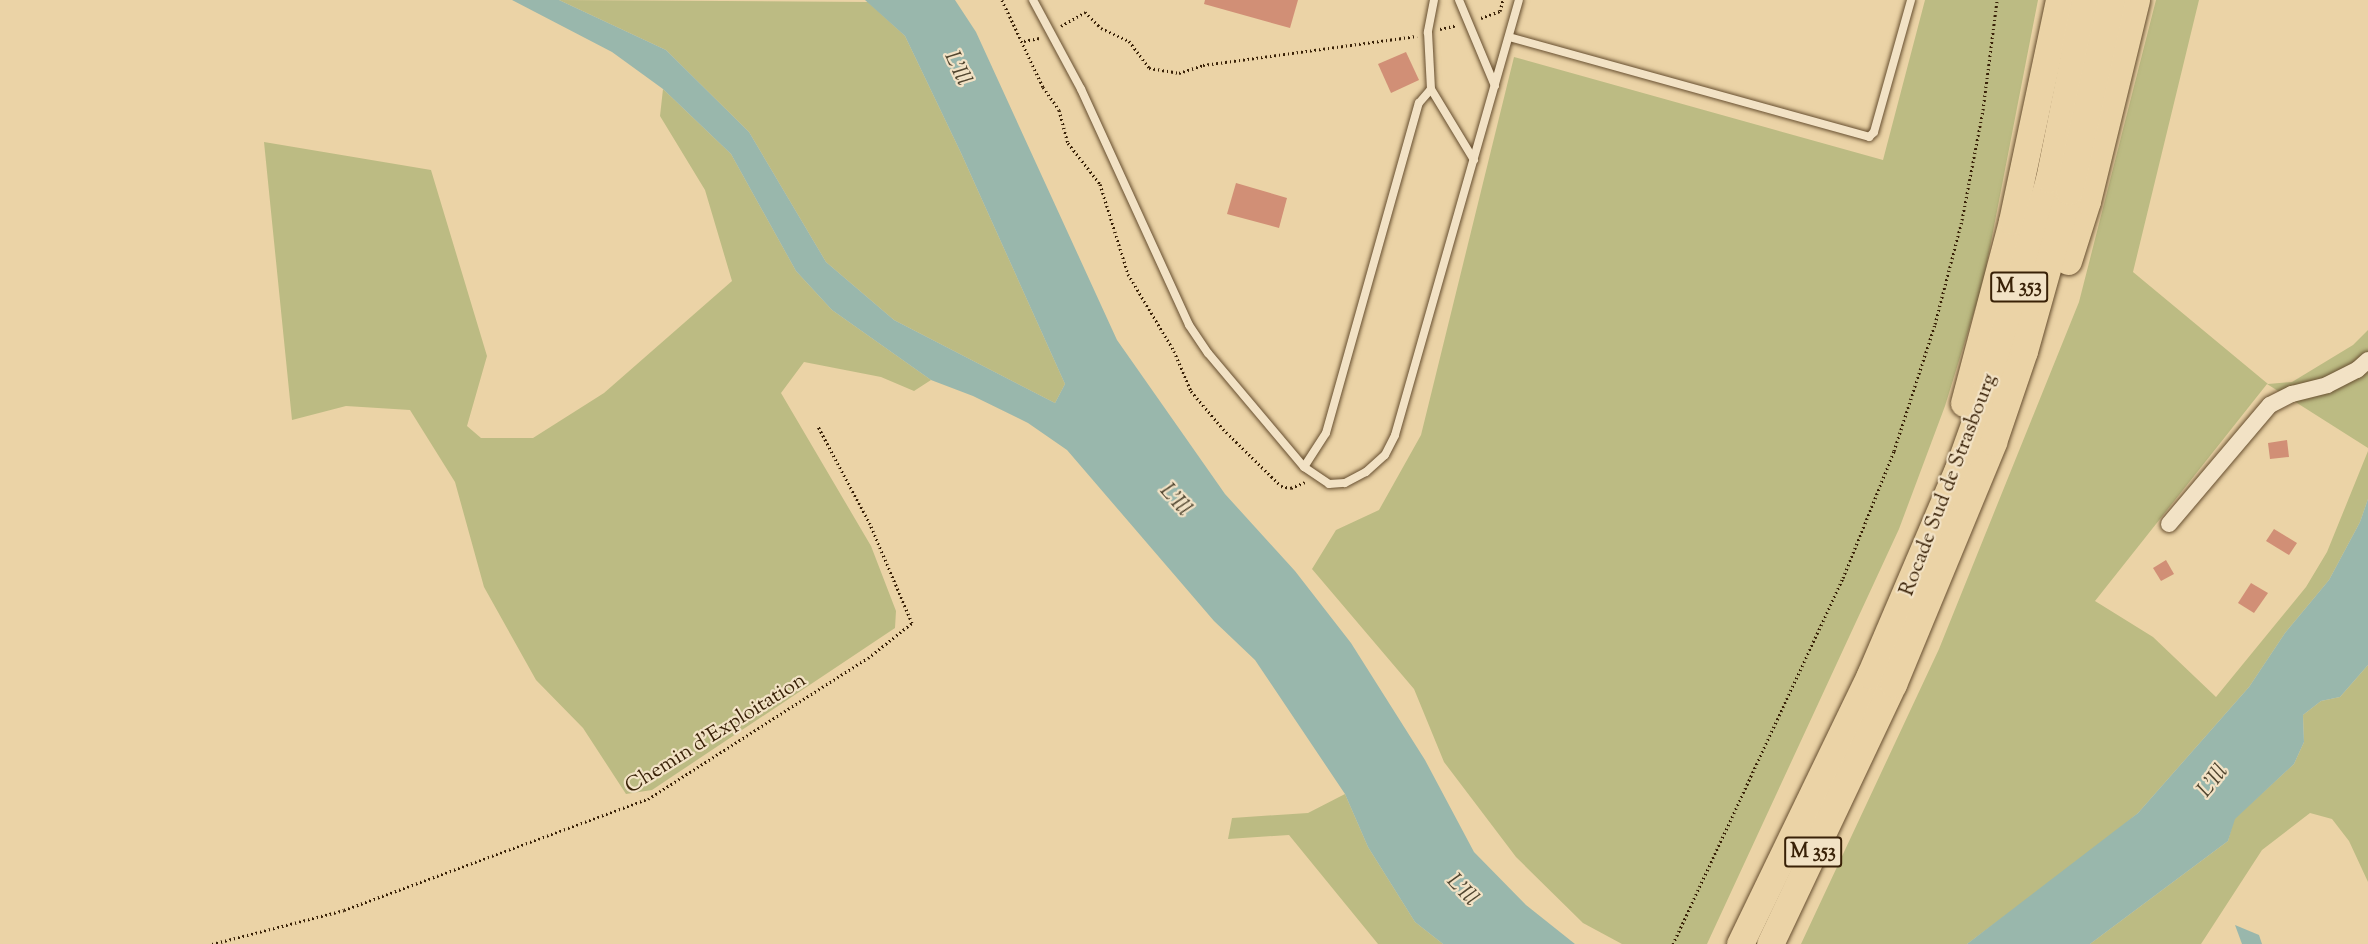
<!DOCTYPE html>
<html>
<head>
<meta charset="utf-8">
<style>
	body { margin:0 }
	#map { position:relative; width:2368px; height:944px; overflow:hidden; background:#ebd3a6; font-family:"Sorts Mill Goudy",serif }
	div>[style] { position:absolute }
	[style*='--x'] { left:calc(var(--x)*1px); top:calc(var(--y)*1px); width:calc(var(--w)*1px); rotate:calc(var(--a)*1deg) }
	.green>* { inset:0; background:#bcbb83 }
	.water>* { inset:0; background:#99b7ac }
	.building>* { inset:0; background:#d18f76 }
	.path>* { height:3px; margin-top:-1.5px; transform-origin:0; background:repeating-linear-gradient(90deg,#392107 0 1.5px,transparent 0 4.5px) }
	.roads { filter:drop-shadow(0 0 2px #664e2f) drop-shadow(0 0 2px #664e2f) }
	.service>* { height:8px; margin:-4px; padding:0 4px; transform-origin:4px; border-radius:4px; background:#f2e2c5 }
	.minor>* { height:16px; margin:-8px; padding:0 8px; transform-origin:8px; border-radius:8px; background:#f2e2c5 }
	.trunk>* { height:27px; margin:-13.5px; padding:0 13.5px; transform-origin:13.5px; border-radius:13.5px; background:#ebd3a6 }
	span { translate:-50% -50%; white-space:nowrap; text-align:center; line-height:1.15; -webkit-text-stroke:4.5px #f2e2c5; paint-order:stroke }
	.shield-label span { padding:2px 4px; background:#f2e2c5; border:2px solid; border-radius:4px; -webkit-text-stroke-width:0 }
	.shield-label { font-size:20px; color:#392107; font-weight:700 }
	.street-label { font-size:21px; color:#392107 }
	.water-label { font-size:22px; color:#514630; font-style:italic }
</style>
</head>
<body>
<div id="map">
	<div class="green">
		<div style="clip-path:polygon(559px 0,868px 2px,905px 36px,961px 153px,1065px 384px,1055px 403px,894px 320px,826px 262px,749px 132px,666px 50px)"></div>
		<div style="clip-path:polygon(1925px 0,2038px 0,1983px 283px,1945px 406px,1899px 529px,1707px 944px,1622px 944px,1583px 923px,1516px 857px,1444px 762px,1414px 689px,1312px 569px,1336px 530px,1379px 510px,1421px 435px,1514px 57px,1883px 160px)"></div>
		<div style="clip-path:polygon(2156px 0,2199px 0,2133px 272px,2268px 384px,2292px 382px,2353px 345px,2368px 330px,2368px 448px,2267px 384px,2095px 601px,2153px 637px,2216px 697px,2306px 587px,2327px 552px,2368px 451px,2368px 499px,2360px 522px,2329px 580px,2285px 633px,2249px 687px,2138px 813px,2089px 853px,1967px 944px,1801px 944px,1939px 649px,2079px 302px)"></div>
		<div style="clip-path:polygon(663px 89px,731px 154px,796px 271px,832px 310px,931px 380px,914px 391px,881px 377px,804px 362px,781px 393px,871px 546px,896px 611px,895px 628px,652px 790px,626px 794px,583px 728px,536px 680px,484px 587px,455px 482px,410px 410px,346px 406px,292px 420px,264px 142px,431px 170px,487px 356px,467px 426px,481px 438px,533px 438px,604px 393px,732px 281px,705px 190px,660px 116px)"></div>
		<div style="clip-path:polygon(2368px 665px,2368px 882px,2349px 841px,2332px 819px,2310px 813px,2262px 850px,2201px 944px,2090px 944px,2228px 841px,2234px 819px,2294px 764px,2304px 742px,2303px 715px,2321px 701px,2340px 697px)"></div>
		<div style="clip-path:polygon(1345px 794px,1368px 847px,1415px 922px,1443px 944px,1378px 944px,1289px 835px,1228px 839px,1232px 818px,1308px 813px)"></div>
	</div>
	<div class="water">
		<div style="clip-path:polygon(512px 0,559px 0,666px 50px,749px 132px,826px 262px,894px 320px,1055px 403px,1065px 384px,961px 153px,905px 36px,865px 0,955px 0,976px 32px,1117px 340px,1225px 494px,1295px 571px,1351px 643px,1425px 760px,1474px 852px,1526px 905px,1575px 944px,1443px 944px,1415px 922px,1368px 847px,1345px 794px,1255px 660px,1214px 621px,1067px 450px,1028px 423px,973px 396px,931px 380px,832px 310px,796px 271px,731px 154px,663px 89px,612px 52px)"></div>
		<div style="clip-path:polygon(2368px 499px,2368px 665px,2340px 697px,2321px 701px,2303px 715px,2304px 742px,2294px 764px,2235px 819px,2228px 841px,2090px 944px,1967px 944px,2138px 813px,2249px 687px,2285px 633px,2329px 580px,2360px 522px)"></div>
		<div style="clip-path:polygon(2235px 925px,2259px 935px,2262px 944px,2242px 944px)"></div>
	</div>
	<div class="building">
		<div style="clip-path:polygon(1205px 0,1298px 0,1290px 28px,1204px 4px)"></div>
		<div style="clip-path:polygon(1406px 52px,1419px 80px,1391px 93px,1378px 64px)"></div>
		<div style="clip-path:polygon(1236px 183px,1287px 198px,1279px 228px,1227px 214px)"></div>
		<div style="clip-path:polygon(2287px 440px,2289px 457px,2270px 459px,2268px 443px)"></div>
		<div style="clip-path:polygon(2274px 529px,2297px 543px,2289px 555px,2266px 541px)"></div>
		<div style="clip-path:polygon(2166px 560px,2174px 574px,2161px 581px,2153px 568px)"></div>
		<div style="clip-path:polygon(2251px 583px,2268px 593px,2254px 613px,2238px 603px)"></div>
	</div>
	<div class="path">
		<div style="--x:1002;--y:0;--w:96;--a:64.8"></div>
		<div style="--x:1043;--y:87;--w:28;--a:55"></div>
		<div style="--x:1059;--y:110;--w:34;--a:75"></div>
		<div style="--x:1068;--y:143;--w:52;--a:52"></div>
		<div style="--x:1100;--y:184;--w:94;--a:72.7"></div>
		<div style="--x:1128;--y:274;--w:90;--a:59.1"></div>
		<div style="--x:1174;--y:351;--w:43;--a:67"></div>
		<div style="--x:1191;--y:391;--w:50;--a:49.9"></div>
		<div style="--x:1223;--y:429;--w:81;--a:44.5"></div>
		<div style="--x:1281;--y:486;--w:10;--a:11"></div>
		<div style="--x:1291;--y:488;--w:15;--a:-23"></div>
		<div style="--x:1481;--y:18;--w:20;--a:-20"></div>
		<div style="--x:1500;--y:11;--w:11;--a:-75"></div>
		<div style="--x:1061;--y:26;--w:28;--a:-30"></div>
		<div style="--x:1085;--y:12;--w:23;--a:45"></div>
		<div style="--x:1101;--y:28;--w:31;--a:25"></div>
		<div style="--x:1129;--y:41;--w:34;--a:53"></div>
		<div style="--x:1149;--y:68;--w:30;--a:9"></div>
		<div style="--x:1179;--y:73;--w:25;--a:-18"></div>
		<div style="--x:1203;--y:65;--w:216;--a:-7.7"></div>
		<div style="--x:1440;--y:29;--w:17;--a:-13"></div>
		<div style="--x:1024;--y:41;--w:16;--a:-11"></div>
		<div style="--x:212;--y:944;--w:136;--a:-14.4"></div>
		<div style="--x:344;--y:910;--w:324;--a:-20.1"></div>
		<div style="--x:648;--y:799;--w:261;--a:-32.7"></div>
		<div style="--x:868;--y:658;--w:56;--a:-38.5"></div>
		<div style="--x:912;--y:623;--w:108;--a:-113"></div>
		<div style="--x:870;--y:524;--w:111;--a:-118"></div>
		<div style="--x:1673;--y:944;--w:404;--a:-65.1"></div>
		<div style="--x:1843;--y:578;--w:137;--a:-68.1"></div>
		<div style="--x:1894;--y:451;--w:133;--a:-72.1"></div>
		<div style="--x:1935;--y:324;--w:107;--a:-75.4"></div>
		<div style="--x:1962;--y:220;--w:112;--a:-79.2"></div>
		<div style="--x:1983;--y:110;--w:111;--a:-82.7"></div>
	</div>
	<div class="roads">
		<div class="service">
			<div style="--x:1033;--y:0;--w:101;--a:61.7"></div>
			<div style="--x:1081;--y:89;--w:260;--a:65.4"></div>
			<div style="--x:1189;--y:325;--w:34;--a:56"></div>
			<div style="--x:1208;--y:353;--w:149;--a:49.9"></div>
			<div style="--x:1304;--y:467;--w:30;--a:34"></div>
			<div style="--x:1329;--y:484;--w:16;--a:-4"></div>
			<div style="--x:1345;--y:483;--w:24;--a:-28"></div>
			<div style="--x:1366;--y:472;--w:25;--a:-42"></div>
			<div style="--x:1385;--y:455;--w:22;--a:-63"></div>
			<div style="--x:1395;--y:435;--w:452;--a:-74.1"></div>
			<div style="--x:1434;--y:0;--w:33;--a:101"></div>
			<div style="--x:1428;--y:32;--w:57;--a:87"></div>
			<div style="--x:1431;--y:89;--w:83;--a:58.8"></div>
			<div style="--x:1459;--y:0;--w:93;--a:67.3"></div>
			<div style="--x:1509;--y:37;--w:374;--a:15.5"></div>
			<div style="--x:1869;--y:137;--w:7;--a:-45"></div>
			<div style="--x:1874;--y:132;--w:137;--a:-74.3"></div>
			<div style="--x:1304;--y:467;--w:40;--a:-57.1"></div>
			<div style="--x:1326;--y:433;--w:343;--a:-74.3"></div>
			<div style="--x:1419;--y:103;--w:18;--a:-49"></div>
		</div>
		<div class="minor">
			<div style="--x:2169;--y:524;--w:156;--a:-49.7"></div>
			<div style="--x:2270;--y:405;--w:25;--a:-27"></div>
			<div style="--x:2292;--y:394;--w:36;--a:-14"></div>
			<div style="--x:2327;--y:385;--w:34;--a:-27"></div>
			<div style="--x:2357;--y:370;--w:15;--a:-42"></div>
		</div>
		<div class="trunk">
			<div style="--x:2068;--y:261;--w:63;--a:-72.4"></div>
			<div style="--x:2087;--y:201;--w:207;--a:-76.3"></div>
			<div style="--x:1964;--y:403;--w:188;--a:-75.2"></div>
			<div style="--x:2012;--y:221;--w:226;--a:-78"></div>
			<div style="--x:1740;--y:944;--w:299;--a:-64.2"></div>
			<div style="--x:1870;--y:675;--w:224;--a:-66.9"></div>
			<div style="--x:1958;--y:469;--w:101;--a:-70.3"></div>
			<div style="--x:1992;--y:374;--w:203;--a:-73.7"></div>
			<div style="--x:2049;--y:179;--w:183;--a:-78.6"></div>
			<div style="--x:1770;--y:944;--w:288;--a:-64.7"></div>
			<div style="--x:1893;--y:684;--w:262;--a:-67.5"></div>
			<div style="--x:1993;--y:442;--w:96;--a:-71.2"></div>
			<div style="--x:2024;--y:351;--w:166;--a:-74.3"></div>
			<div style="--x:2069;--y:191;--w:196;--a:-77.6"></div>
		</div>
	</div>
	<div class="shield-label">
		<span style="left:2019px;top:287px">M 353</span>
		<span style="left:1813px;top:852px">M 353</span>
	</div>
	<div class="street-label">
		<span style="left:1949px;top:485px;rotate:-69deg">Rocade Sud de Strasbourg</span>
		<span style="left:716px;top:734px;rotate:-32deg">Chemin d'Exploitation</span>
	</div>
	<div class="water-label">
		<span style="left:956px;top:69px;rotate:65deg">L'Ill</span>
		<span style="left:1174px;top:501px;rotate:49deg">L'Ill</span>
		<span style="left:2214px;top:782px;rotate:-51deg">L'Ill</span>
		<span style="left:1461px;top:891px;rotate:47deg">L'Ill</span>
	</div>
</div>
</body>
</html>
